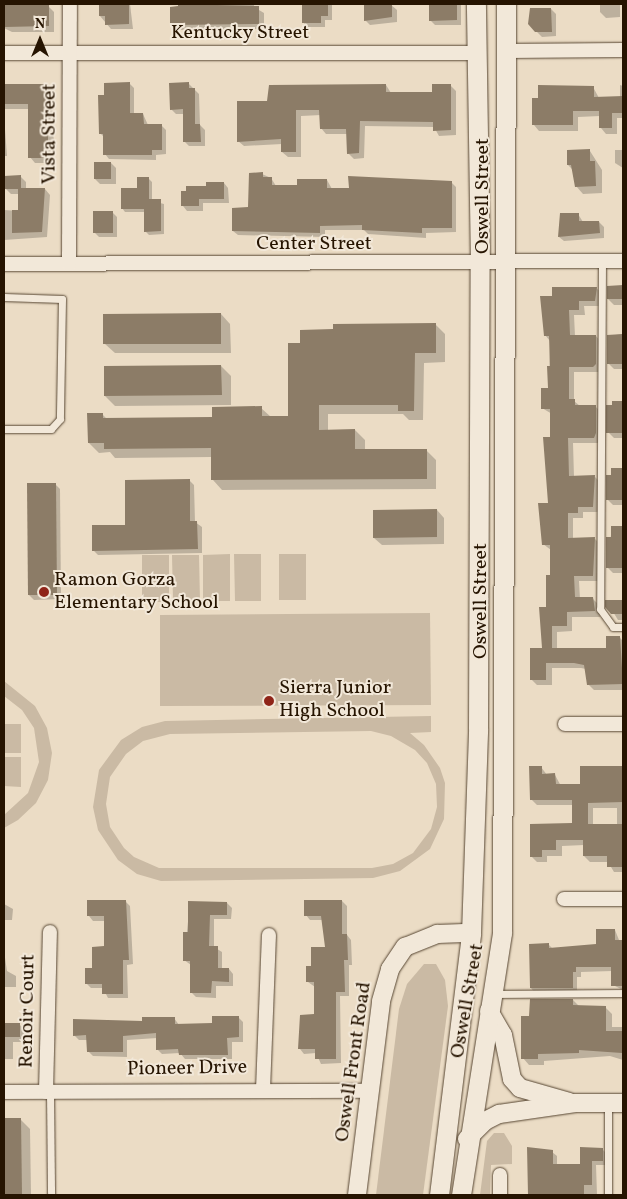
<!DOCTYPE html>
<html>
<head>
<meta charset="utf-8">
<style>
	body { margin:0 }
	#map { position:relative; width:627px; height:1199px; overflow:hidden; background:#ebdcc5; font-family:Vollkorn,serif }
	div>[style] { position:absolute }
	[style*='--x'] { left:calc(var(--x)*1px); top:calc(var(--y)*1px); width:calc(var(--w)*1px); rotate:calc(var(--a)*1deg) }
	.green>* { inset:0; background:#cabaa4 }
	.shadow>* { inset:0; background:#0003 }
	.building>* { inset:0; background:#8c7c67 }
	.roads { filter:drop-shadow(0 0 1px #574632) drop-shadow(0 0 1px #574632) }
	.service>* { height:7px; margin:-3.5px; padding:0 3.5px; transform-origin:3.5px; border-radius:3.5px; background:#f2e8d9 }
	.minor>* { height:14px; margin:-7px; padding:0 7px; transform-origin:7px; border-radius:7px; background:#f2e8d9 }
	.tertiary>* { height:18px; margin:-9px; padding:0 9px; transform-origin:9px; border-radius:9px; background:#f2e8d9 }
	.secondary>* { height:19px; margin:-9.5px; padding:0 9.5px; transform-origin:9.5px; border-radius:9.5px; background:#f2e8d9 }
	.dots>* { width:14px; height:14px; translate:-50% -50%; box-sizing:border-box; border:2px solid #f2e8d9; border-radius:50% }
	span { translate:-50% -50%; white-space:nowrap; text-align:center; line-height:1.15; -webkit-text-stroke:4px #f2e8d9; paint-order:stroke }
	.street-label { font-size:20px; color:#261401 }
	.poi-label { font-size:20px; color:#261401 }
	.left { translate:0 -50%; text-align:left }
	.frame { position:absolute; inset:0; border:5px solid #261401; pointer-events:none }
	.north { position:absolute; left:15px; top:15px; width:50px; height:50px; -webkit-text-stroke:4px #f2e8d9; paint-order:stroke; rotate:0deg; font-size:14px; font-weight:700; line-height:20px; text-align:center; color:#261401 }
	.north::after { content:''; display:block; margin:auto; width:18px; height:22px; background:#261401; clip-path:polygon(50% 0,100% 100%,50% 72%,0 100%) }
</style>
</head>
<body>
<div id="map">
	<div class="green">
		<div style="clip-path:polygon(230px 554px,230px 601px,203px 601px,203px 555px)"></div>
		<div style="clip-path:polygon(234px 554px,261px 554px,261px 601px,235px 601px)"></div>
		<div style="clip-path:polygon(279px 554px,306px 554px,306px 600px,279px 600px)"></div>
		<div style="clip-path:polygon(142px 555px,169px 555px,169px 602px,142px 602px)"></div>
		<div style="clip-path:polygon(172px 555px,199px 555px,200px 601px,173px 601px)"></div>
		<div style="clip-path:polygon(430px 613px,431px 705px,160px 706px,160px 615px)"></div>
		<div style="clip-path:polygon(4px 681px,35px 706px,47px 728px,52px 753px,48px 780px,36px 803px,18px 820px,4px 828px,4px 815px,28px 793px,39px 762px,34px 728px,22px 710px,4px 696px)"></div>
		<div style="clip-path:polygon(evenodd,431px 716px,431px 732px,410px 733px,424px 745px,440px 768px,445px 783px,444px 819px,430px 849px,400px 871px,373px 878px,161px 881px,137px 874px,118px 860px,98px 830px,93px 807px,99px 770px,121px 740px,142px 727px,165px 721px,431px 716px,371px 731px,391px 736px,415px 750px,427px 763px,436px 784px,437px 807px,431px 829px,413px 853px,393px 864px,372px 868px,159px 868px,134px 857px,124px 848px,110px 827px,106px 804px,110px 777px,126px 754px,143px 741px,170px 734px,371px 731px)"></div>
		<div style="clip-path:polygon(4px 724px,21px 724px,21px 753px,4px 753px)"></div>
		<div style="clip-path:polygon(4px 757px,21px 757px,21px 787px,4px 786px)"></div>
		<div style="clip-path:polygon(424px 964px,436px 964px,445px 980px,448px 1006px,423px 1195px,376px 1195px,399px 1009px,407px 984px)"></div>
		<div style="clip-path:polygon(494px 1133px,504px 1133px,512px 1146px,512px 1164px,491px 1165px,490px 1195px,480px 1195px,487px 1141px)"></div>
	</div>
	<div class="shadow">
		<div style="clip-path:polygon(4px 4px,48px 6px,54px 12px,54px 32px,12px 32px,4px 28px)"></div>
		<div style="clip-path:polygon(100px 4px,130px 4px,133px 29px,111px 29px,100px 16px)"></div>
		<div style="clip-path:polygon(180px 4px,254px 4px,254px 7px,264px 13px,264px 29px,177px 30px,172px 24px)"></div>
		<div style="clip-path:polygon(303px 4px,332px 4px,332px 20px,325px 20px,325px 27px,308px 27px,303px 22px)"></div>
		<div style="clip-path:polygon(365px 4px,390px 4px,397px 10px,397px 22px,370px 25px,365px 20px)"></div>
		<div style="clip-path:polygon(430px 4px,461px 4px,461px 25px,435px 25px,430px 20px)"></div>
		<div style="clip-path:polygon(600px 4px,620px 4px,620px 17px,606px 18px,600px 12px)"></div>
		<div style="clip-path:polygon(551px 9px,556px 14px,556px 36px,542px 37px,536px 31px)"></div>
		<div style="clip-path:polygon(129px 83px,134px 88px,134px 114px,143px 114px,148px 125px,161px 125px,166px 130px,166px 154px,156px 155px,156px 160px,109px 159px,105px 154px,105px 138px,100px 133px,105px 96px)"></div>
		<div style="clip-path:polygon(189px 84px,199px 94px,200px 125px,205px 130px,205px 146px,189px 146px,184px 141px,184px 114px,176px 114px,171px 109px)"></div>
		<div style="clip-path:polygon(4px 85px,47px 85px,53px 91px,54px 163px,35px 163px,30px 157px,29px 109px,4px 109px)"></div>
		<div style="clip-path:polygon(386px 85px,391px 93px,434px 93px,450px 85px,456px 91px,456px 135px,439px 136px,434px 127px,365px 126px,364px 158px,354px 159px,348px 153px,348px 134px,326px 134px,321px 128px,321px 115px,301px 116px,301px 157px,288px 157px,282px 152px,282px 144px,244px 146px,238px 141px,268px 102px)"></div>
		<div style="clip-path:polygon(620px 85px,623px 86px,623px 118px,617px 118px,617px 134px,606px 134px,601px 128px,600px 116px,578px 117px,578px 131px,539px 131px,534px 125px,539px 99px,593px 87px,599px 98px,620px 98px)"></div>
		<div style="clip-path:polygon(4px 116px,7px 156px,4px 156px)"></div>
		<div style="clip-path:polygon(615px 150px,623px 150px,623px 168px,615px 163px)"></div>
		<div style="clip-path:polygon(590px 151px,602px 170px,602px 193px,583px 194px,576px 186px,573px 170px,568px 165px)"></div>
		<div style="clip-path:polygon(111px 163px,116px 168px,116px 184px,100px 184px,95px 179px)"></div>
		<div style="clip-path:polygon(262px 174px,271px 178px,276px 186px,298px 186px,327px 180px,332px 189px,451px 182px,456px 187px,456px 232px,426px 233px,426px 238px,368px 234px,364px 230px,325px 230px,325px 237px,238px 235px,233px 231px,250px 209px)"></div>
		<div style="clip-path:polygon(21px 177px,26px 182px,26px 189px,45px 189px,50px 195px,47px 237px,4px 240px,4px 210px,19px 211px,19px 194px,11px 194px,5px 188px)"></div>
		<div style="clip-path:polygon(149px 179px,152px 182px,152px 201px,164px 204px,164px 234px,149px 235px,145px 231px,145px 212px,125px 212px,122px 208px)"></div>
		<div style="clip-path:polygon(224px 183px,228px 188px,229px 203px,203px 203px,203px 211px,187px 211px,183px 206px,208px 188px)"></div>
		<div style="clip-path:polygon(112px 212px,117px 217px,117px 237px,99px 237px,94px 232px)"></div>
		<div style="clip-path:polygon(578px 214px,583px 222px,599px 222px,604px 227px,604px 238px,564px 241px,559px 237px)"></div>
		<div style="clip-path:polygon(623px 287px,623px 305px,614px 305px,608px 299px,608px 288px)"></div>
		<div style="clip-path:polygon(596px 288px,602px 293px,600px 306px,584px 306px,585px 315px,574px 315px,575px 336px,596px 336px,601px 342px,599px 372px,574px 372px,574px 401px,580px 406px,595px 406px,601px 412px,599px 443px,573px 443px,574px 477px,595px 477px,600px 482px,598px 512px,583px 512px,583px 518px,573px 518px,573px 539px,595px 539px,600px 544px,598px 581px,579px 581px,580px 599px,593px 599px,598px 604px,600px 617px,572px 617px,572px 631px,557px 632px,557px 650px,607px 649px,619px 637px,623px 641px,623px 690px,594px 690px,588px 684px,586px 669px,581px 668px,552px 668px,552px 685px,537px 685px,531px 679px,543px 649px,551px 576px,551px 550px,543px 544px,550px 505px,552px 438px,552px 414px,542px 408px,549px 390px,550px 341px,545px 335px,553px 297px)"></div>
		<div style="clip-path:polygon(221px 314px,230px 324px,231px 353px,115px 353px,105px 344px)"></div>
		<div style="clip-path:polygon(435px 324px,445px 334px,445px 362px,424px 363px,423px 420px,409px 420px,403px 414px,328px 414px,328px 431px,355px 430px,365px 440px,365px 450px,426px 450px,436px 460px,436px 489px,222px 490px,213px 480px,212px 457px,115px 458px,110px 452px,99px 453px,89px 443px,102px 414px,107px 419px,213px 419px,261px 408px,271px 417px,290px 417px,302px 344px)"></div>
		<div style="clip-path:polygon(623px 334px,623px 369px,614px 369px,608px 363px,608px 336px)"></div>
		<div style="clip-path:polygon(221px 366px,231px 376px,231px 405px,115px 406px,105px 396px)"></div>
		<div style="clip-path:polygon(613px 402px,623px 402px,623px 438px,614px 438px,608px 432px)"></div>
		<div style="clip-path:polygon(612px 469px,623px 469px,623px 505px,613px 505px,607px 499px)"></div>
		<div style="clip-path:polygon(189px 480px,194px 485px,195px 522px,202px 527px,202px 553px,98px 555px,94px 551px)"></div>
		<div style="clip-path:polygon(55px 484px,60px 489px,61px 599px,34px 600px,29px 595px)"></div>
		<div style="clip-path:polygon(437px 510px,444px 518px,444px 544px,382px 545px,374px 538px)"></div>
		<div style="clip-path:polygon(612px 527px,623px 527px,623px 573px,613px 573px,607px 567px)"></div>
		<div style="clip-path:polygon(623px 601px,623px 620px,618px 620px,607px 602px)"></div>
		<div style="clip-path:polygon(evenodd,622px 758px,623px 872px,614px 872px,608px 862px,590px 862px,584px 856px,584px 845px,562px 846px,562px 856px,547px 856px,547px 862px,537px 862px,531px 856px,574px 825px,574px 805px,537px 805px,531px 799px,541px 767px,547px 775px,555px 775px,561px 786px,581px 785px,622px 767px,622px 758px,593px 808px,617px 808px,617px 825px,593px 825px,593px 808px)"></div>
		<div style="clip-path:polygon(125px 901px,130px 906px,133px 964px,127px 965px,128px 998px,108px 998px,103px 988px,91px 988px,86px 983px,105px 948px,105px 921px,93px 921px,89px 916px)"></div>
		<div style="clip-path:polygon(342px 901px,347px 906px,347px 935px,351px 940px,352px 965px,349px 965px,349px 996px,340px 996px,341px 1063px,321px 1064px,316px 1053px,304px 1054px,300px 1049px,316px 1016px,315px 987px,308px 982px,312px 967px,326px 948px,322px 920px,310px 920px,306px 915px)"></div>
		<div style="clip-path:polygon(190px 902px,227px 903px,232px 908px,231px 919px,214px 919px,214px 947px,222px 952px,222px 969px,229px 969px,233px 974px,233px 986px,216px 986px,216px 998px,196px 997px,191px 992px,191px 965px,184px 960px)"></div>
		<div style="clip-path:polygon(4px 904px,13px 909px,12px 920px,4px 920px)"></div>
		<div style="clip-path:polygon(615px 930px,619px 940px,623px 940px,623px 990px,613px 985px,612px 971px,581px 972px,581px 977px,577px 977px,577px 992px,535px 993px,531px 988px,549px 945px,553px 949px,597px 946px)"></div>
		<div style="clip-path:polygon(4px 951px,7px 971px,16px 976px,16px 987px,4px 987px)"></div>
		<div style="clip-path:polygon(573px 1000px,579px 1006px,605px 1007px,612px 1014px,612px 1027px,623px 1027px,623px 1060px,610px 1056px,544px 1061px,544px 1065px,529px 1065px,523px 1058px,530px 1017px)"></div>
		<div style="clip-path:polygon(238px 1017px,243px 1022px,243px 1042px,232px 1042px,232px 1059px,185px 1059px,180px 1053px,162px 1054px,157px 1049px,157px 1038px,127px 1040px,127px 1057px,93px 1056px,88px 1051px,88px 1040px,79px 1040px,74px 1035px,174px 1018px,179px 1025px,213px 1024px)"></div>
		<div style="clip-path:polygon(4px 1024px,19px 1024px,24px 1029px,24px 1042px,13px 1042px,13px 1059px,4px 1059px)"></div>
		<div style="clip-path:polygon(20px 1119px,30px 1129px,31px 1195px,4px 1195px,4px 1120px)"></div>
		<div style="clip-path:polygon(529px 1149px,552px 1152px,557px 1156px,557px 1166px,581px 1165px,602px 1149px,607px 1154px,607px 1165px,596px 1165px,597px 1195px,529px 1195px)"></div>
	</div>
	<div class="building">
		<div style="clip-path:polygon(49px 4px,49px 26px,5px 27px,5px 5px)"></div>
		<div style="clip-path:polygon(129px 4px,129px 24px,105px 25px,105px 16px,99px 16px,99px 5px)"></div>
		<div style="clip-path:polygon(178px 4px,259px 6px,259px 24px,170px 25px,170px 7px,178px 6px)"></div>
		<div style="clip-path:polygon(302px 4px,328px 4px,328px 16px,321px 16px,321px 23px,302px 23px)"></div>
		<div style="clip-path:polygon(364px 4px,392px 4px,392px 17px,364px 21px)"></div>
		<div style="clip-path:polygon(429px 4px,457px 4px,457px 20px,429px 21px)"></div>
		<div style="clip-path:polygon(530px 8px,551px 8px,552px 32px,535px 32px,528px 24px)"></div>
		<div style="clip-path:polygon(130px 82px,130px 113px,143px 113px,144px 124px,162px 124px,162px 150px,152px 150px,152px 155px,103px 155px,103px 134px,99px 134px,98px 95px,104px 95px,104px 83px)"></div>
		<div style="clip-path:polygon(189px 82px,189px 88px,195px 88px,195px 124px,200px 124px,201px 142px,183px 142px,183px 109px,170px 110px,169px 83px)"></div>
		<div style="clip-path:polygon(4px 84px,48px 84px,48px 158px,28px 158px,28px 104px,4px 104px)"></div>
		<div style="clip-path:polygon(386px 84px,386px 92px,432px 92px,432px 84px,451px 84px,451px 130px,433px 131px,433px 122px,360px 121px,359px 153px,347px 154px,346px 129px,320px 129px,319px 110px,296px 110px,296px 152px,281px 152px,281px 139px,237px 142px,237px 101px,267px 101px,269px 85px)"></div>
		<div style="clip-path:polygon(538px 85px,594px 86px,594px 97px,623px 96px,623px 113px,612px 113px,612px 128px,599px 128px,599px 111px,573px 111px,573px 125px,532px 125px,532px 98px,538px 98px)"></div>
		<div style="clip-path:polygon(590px 149px,590px 161px,595px 161px,596px 186px,575px 187px,571px 165px,567px 165px,567px 150px)"></div>
		<div style="clip-path:polygon(94px 162px,111px 162px,111px 179px,94px 179px)"></div>
		<div style="clip-path:polygon(263px 172px,263px 177px,272px 177px,272px 185px,297px 185px,297px 179px,327px 179px,327px 188px,349px 188px,348px 176px,452px 181px,452px 228px,422px 228px,422px 233px,362px 230px,362px 225px,320px 226px,320px 233px,232px 231px,232px 208px,248px 207px,249px 173px)"></div>
		<div style="clip-path:polygon(21px 175px,21px 188px,45px 188px,42px 232px,12px 233px,12px 210px,18px 210px,18px 189px,4px 189px,4px 176px)"></div>
		<div style="clip-path:polygon(137px 177px,149px 177px,149px 199px,161px 199px,161px 231px,144px 232px,144px 209px,121px 209px,121px 188px,137px 188px)"></div>
		<div style="clip-path:polygon(206px 182px,224px 182px,224px 199px,199px 199px,199px 206px,181px 206px,181px 191px,186px 191px,186px 186px,206px 186px)"></div>
		<div style="clip-path:polygon(93px 211px,113px 211px,113px 233px,93px 233px)"></div>
		<div style="clip-path:polygon(560px 213px,579px 213px,579px 221px,599px 221px,600px 233px,558px 237px)"></div>
		<div style="clip-path:polygon(623px 285px,623px 299px,607px 299px,607px 286px)"></div>
		<div style="clip-path:polygon(552px 287px,597px 287px,595px 301px,579px 301px,579px 310px,569px 310px,570px 335px,596px 335px,596px 364px,593px 367px,569px 367px,569px 399px,575px 399px,575px 405px,596px 405px,596px 433px,594px 438px,568px 438px,569px 476px,595px 475px,593px 507px,578px 507px,578px 513px,568px 513px,568px 538px,595px 537px,593px 576px,574px 576px,575px 597px,593px 597px,595px 611px,567px 612px,567px 626px,552px 626px,552px 648px,606px 648px,606px 636px,620px 636px,623px 684px,587px 685px,584px 665px,574px 663px,546px 663px,546px 680px,530px 680px,530px 648px,542px 648px,539px 607px,546px 607px,546px 575px,550px 575px,550px 545px,542px 545px,538px 503px,548px 503px,543px 437px,550px 437px,550px 409px,541px 409px,541px 388px,548px 388px,547px 366px,550px 366px,549px 336px,544px 336px,540px 296px,552px 296px)"></div>
		<div style="clip-path:polygon(221px 313px,221px 344px,103px 344px,103px 314px)"></div>
		<div style="clip-path:polygon(436px 323px,436px 353px,415px 353px,414px 411px,398px 411px,398px 405px,319px 405px,319px 430px,355px 429px,355px 449px,427px 449px,427px 479px,211px 480px,211px 448px,104px 449px,104px 443px,88px 443px,87px 413px,103px 413px,103px 418px,212px 417px,212px 407px,262px 406px,262px 416px,288px 416px,288px 343px,300px 343px,300px 330px,333px 329px,333px 324px)"></div>
		<div style="clip-path:polygon(623px 334px,623px 364px,607px 364px,607px 335px)"></div>
		<div style="clip-path:polygon(221px 365px,222px 395px,104px 396px,104px 366px)"></div>
		<div style="clip-path:polygon(612px 401px,623px 401px,623px 433px,606px 433px,606px 405px,612px 405px)"></div>
		<div style="clip-path:polygon(611px 468px,623px 468px,623px 500px,606px 500px,606px 475px,611px 475px)"></div>
		<div style="clip-path:polygon(190px 479px,190px 521px,197px 521px,198px 549px,92px 551px,92px 525px,125px 525px,125px 480px)"></div>
		<div style="clip-path:polygon(27px 483px,56px 483px,57px 595px,28px 595px)"></div>
		<div style="clip-path:polygon(437px 509px,437px 537px,373px 538px,373px 510px)"></div>
		<div style="clip-path:polygon(611px 526px,623px 526px,623px 568px,606px 568px,606px 537px,611px 537px)"></div>
		<div style="clip-path:polygon(605px 600px,623px 600px,623px 614px,611px 614px,605px 607px)"></div>
		<div style="clip-path:polygon(529px 766px,542px 766px,542px 774px,555px 773px,556px 784px,580px 784px,580px 766px,623px 766px,623px 802px,588px 803px,588px 824px,623px 824px,623px 867px,607px 867px,607px 856px,583px 856px,583px 840px,556px 840px,556px 850px,542px 850px,542px 857px,530px 857px,530px 824px,572px 823px,572px 800px,530px 800px)"></div>
		<div style="clip-path:polygon(87px 900px,126px 900px,129px 960px,123px 960px,123px 994px,102px 994px,102px 984px,85px 984px,85px 968px,92px 968px,92px 947px,104px 946px,104px 916px,87px 916px)"></div>
		<div style="clip-path:polygon(304px 900px,342px 900px,342px 934px,347px 934px,348px 960px,344px 960px,345px 992px,336px 992px,336px 1059px,315px 1059px,315px 1049px,298px 1049px,300px 1015px,314px 1014px,314px 982px,306px 982px,306px 966px,311px 966px,311px 947px,325px 947px,321px 916px,304px 916px)"></div>
		<div style="clip-path:polygon(188px 901px,227px 902px,227px 915px,210px 915px,209px 946px,218px 946px,218px 968px,229px 968px,229px 982px,212px 981px,211px 993px,190px 993px,190px 961px,183px 961px,183px 932px,188px 932px)"></div>
		<div style="clip-path:polygon(596px 929px,615px 929px,615px 940px,623px 940px,623px 986px,611px 986px,611px 967px,576px 967px,576px 972px,573px 972px,573px 988px,530px 988px,529px 944px,549px 943px,549px 948px,596px 944px)"></div>
		<div style="clip-path:polygon(530px 999px,573px 999px,573px 1005px,606px 1006px,606px 1031px,622px 1031px,622px 1053px,579px 1050px,579px 1053px,538px 1054px,538px 1059px,521px 1059px,521px 1016px,529px 1016px)"></div>
		<div style="clip-path:polygon(212px 1016px,239px 1016px,239px 1037px,227px 1038px,228px 1055px,179px 1055px,178px 1049px,156px 1050px,156px 1033px,123px 1036px,123px 1052px,87px 1052px,86px 1035px,73px 1036px,73px 1019px,142px 1021px,142px 1017px,175px 1017px,175px 1024px,212px 1023px)"></div>
		<div style="clip-path:polygon(4px 1023px,20px 1023px,20px 1037px,4px 1037px)"></div>
		<div style="clip-path:polygon(4px 1118px,21px 1118px,22px 1195px,4px 1195px)"></div>
		<div style="clip-path:polygon(527px 1147px,553px 1150px,553px 1164px,580px 1164px,580px 1147px,603px 1148px,603px 1161px,592px 1161px,592px 1185px,584px 1185px,584px 1195px,528px 1195px)"></div>
	</div>
	<div class="roads">
		<div class="service">
			<div style="--x:602;--y:261;--w:348;--a:90.3"></div>
			<div style="--x:600;--y:609;--w:22;--a:54"></div>
			<div style="--x:613;--y:627;--w:10;--a:0"></div>
			<div style="--x:4;--y:297;--w:58;--a:2"></div>
			<div style="--x:62;--y:299;--w:120;--a:91"></div>
			<div style="--x:60;--y:419;--w:13;--a:132"></div>
			<div style="--x:51;--y:429;--w:47;--a:180"></div>
			<div style="--x:495;--y:994;--w:128;--a:-0.4"></div>
			<div style="--x:50;--y:1092;--w:103;--a:89.4"></div>
			<div style="--x:608;--y:1103;--w:92;--a:90"></div>
		</div>
		<div class="minor">
			<div style="--x:506;--y:51;--w:117;--a:-0.5"></div>
			<div style="--x:4;--y:53;--w:471;--a:0"></div>
			<div style="--x:4;--y:264;--w:619;--a:-0.28"></div>
			<div style="--x:69;--y:264;--w:260;--a:-89.8"></div>
			<div style="--x:565;--y:724;--w:58;--a:0"></div>
			<div style="--x:564;--y:899;--w:59;--a:0"></div>
			<div style="--x:263;--y:1090;--w:155;--a:-87.8"></div>
			<div style="--x:4;--y:1092;--w:366;--a:-0.2"></div>
			<div style="--x:46;--y:1092;--w:160;--a:-88.6"></div>
			<div style="--x:500;--y:1195;--w:20;--a:-90"></div>
		</div>
		<div class="tertiary">
			<div style="--x:489;--y:1011;--w:28;--a:60"></div>
			<div style="--x:503;--y:1035;--w:45;--a:78.4"></div>
			<div style="--x:512;--y:1079;--w:12;--a:48"></div>
			<div style="--x:520;--y:1088;--w:51;--a:15.9"></div>
			<div style="--x:467;--y:1139;--w:25;--a:-45"></div>
			<div style="--x:485;--y:1121;--w:16;--a:-27"></div>
			<div style="--x:499;--y:1114;--w:77;--a:-8.2"></div>
			<div style="--x:575;--y:1103;--w:48;--a:0"></div>
			<div style="--x:357;--y:1195;--w:195;--a:-82.9"></div>
			<div style="--x:381;--y:1001;--w:33;--a:-74"></div>
			<div style="--x:390;--y:969;--w:27;--a:-56"></div>
			<div style="--x:405;--y:947;--w:35;--a:-22"></div>
			<div style="--x:437;--y:934;--w:34;--a:-2"></div>
		</div>
		<div class="secondary">
			<div style="--x:439;--y:1195;--w:264;--a:-83"></div>
			<div style="--x:471;--y:933;--w:205;--a:-88"></div>
			<div style="--x:478;--y:728;--w:464;--a:-89.8"></div>
			<div style="--x:480;--y:264;--w:260;--a:-90.9"></div>
			<div style="--x:461;--y:1195;--w:265;--a:-81.1"></div>
			<div style="--x:502;--y:933;--w:929;--a:-89.75"></div>
		</div>
	</div>
	<div class="dots">
		<div style="left:44px;top:592px;background:#8f2418"></div>
		<div style="left:269px;top:701px;background:#8f2418"></div>
	</div>
	<div class="street-label">
		<span style="left:240px;top:33px">Kentucky Street</span>
		<span style="left:50px;top:134px;rotate:-90deg">Vista Street</span>
		<span style="left:483px;top:196px;rotate:-90deg">Oswell Street</span>
		<span style="left:314px;top:244px">Center Street</span>
		<span style="left:481px;top:601px;rotate:-90deg">Oswell Street</span>
		<span style="left:468px;top:1001px;rotate:-80deg">Oswell Street</span>
		<span style="left:28px;top:1011px;rotate:-89deg">Renoir Court</span>
		<span style="left:354px;top:1062px;rotate:-82deg">Oswell Front Road</span>
		<span style="left:187px;top:1069px;rotate:-1deg">Pioneer Drive</span>
	</div>
	<div class="poi-label">
		<span class="left" style="left:54px;top:592px">Ramon Gorza<br>Elementary School</span>
		<span class="left" style="left:279px;top:700px">Sierra Junior<br>High School</span>
	</div>
	<div class="frame"></div>
	<div class="north">N</div>
</div>
</body>
</html>
